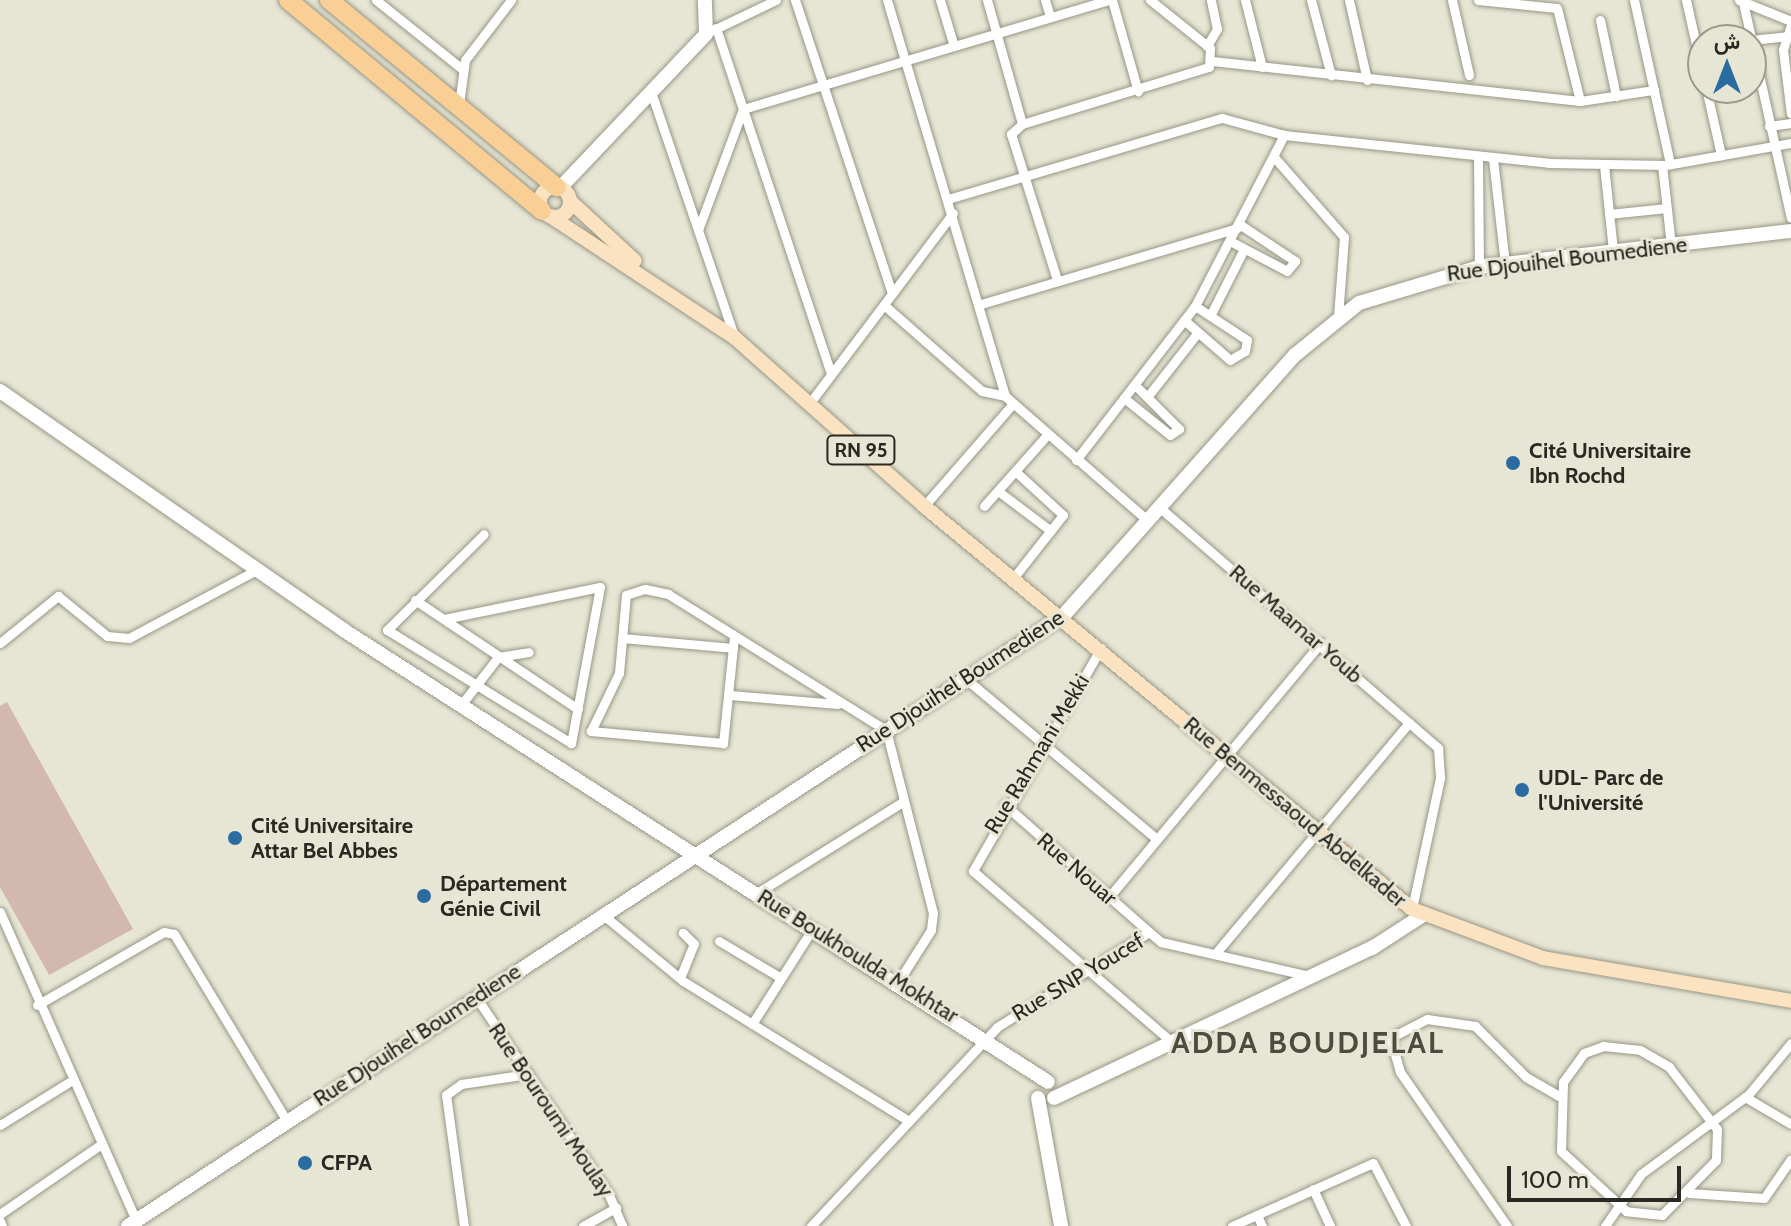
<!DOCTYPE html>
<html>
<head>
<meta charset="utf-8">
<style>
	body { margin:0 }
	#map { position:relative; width:1791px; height:1226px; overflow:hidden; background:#e7e6d4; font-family:Cabin,Vazirmatn,sans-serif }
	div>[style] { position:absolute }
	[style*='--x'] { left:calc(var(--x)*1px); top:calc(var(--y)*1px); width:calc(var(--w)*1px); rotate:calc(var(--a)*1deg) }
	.green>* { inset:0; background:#d3b9ad }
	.roads { filter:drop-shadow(0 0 2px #979686) drop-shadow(0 0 2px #979686) }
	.street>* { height:9px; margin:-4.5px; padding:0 4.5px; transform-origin:4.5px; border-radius:4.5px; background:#fff }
	.secondary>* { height:14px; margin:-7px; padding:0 7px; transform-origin:7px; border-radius:7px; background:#fff }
	.primary>* { height:14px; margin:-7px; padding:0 7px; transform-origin:7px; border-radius:7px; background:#fbe2c0 }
	.primary>.ring { margin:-7px; padding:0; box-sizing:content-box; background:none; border:14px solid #fbe2c0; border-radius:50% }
	.highway>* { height:18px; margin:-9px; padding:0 9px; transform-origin:9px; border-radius:9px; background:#f9cf96 }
	.dots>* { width:22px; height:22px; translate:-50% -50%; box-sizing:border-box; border:4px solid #e7e6d4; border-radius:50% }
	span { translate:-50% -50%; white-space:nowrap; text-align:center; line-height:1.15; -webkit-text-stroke:6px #e7e6d4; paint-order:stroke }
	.shield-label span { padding:2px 6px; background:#e7e6d4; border:2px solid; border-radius:6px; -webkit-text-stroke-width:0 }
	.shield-label { font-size:20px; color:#292822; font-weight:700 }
	.street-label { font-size:22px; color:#292822 }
	.poi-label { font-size:22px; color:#292822; font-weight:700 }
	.left { translate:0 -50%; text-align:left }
	.district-label { font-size:30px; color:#4e4c3e; font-weight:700; letter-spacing:2px }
	.north { position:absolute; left:1687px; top:24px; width:80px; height:80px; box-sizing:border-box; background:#e7e6d4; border:2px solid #9b9a8d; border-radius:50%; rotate:0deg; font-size:22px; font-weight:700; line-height:32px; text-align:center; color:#292822 }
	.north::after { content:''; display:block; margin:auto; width:28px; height:36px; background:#2a6ba1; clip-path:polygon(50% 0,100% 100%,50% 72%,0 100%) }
	.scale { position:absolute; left:1507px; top:1166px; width:174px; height:36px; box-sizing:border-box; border:4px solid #292822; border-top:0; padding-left:10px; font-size:24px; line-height:28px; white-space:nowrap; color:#292822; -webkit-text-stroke:6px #e7e6d4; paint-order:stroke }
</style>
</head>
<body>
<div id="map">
	<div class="green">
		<div style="clip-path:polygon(7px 702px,133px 929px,49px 975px,0 887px,0 706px)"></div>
	</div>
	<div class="roads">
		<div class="street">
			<div style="--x:376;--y:0;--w:110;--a:38.7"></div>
			<div style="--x:795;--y:0;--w:309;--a:71.7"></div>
			<div style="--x:887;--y:0;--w:413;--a:73.4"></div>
			<div style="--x:1005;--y:396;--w:189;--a:41.1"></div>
			<div style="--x:940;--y:0;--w:45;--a:73.2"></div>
			<div style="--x:987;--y:0;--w:129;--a:74.2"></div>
			<div style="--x:1022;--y:124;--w:195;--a:-17"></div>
			<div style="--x:1209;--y:67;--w:19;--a:-87"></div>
			<div style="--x:1210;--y:48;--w:77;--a:-141.3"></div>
			<div style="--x:1045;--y:0;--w:17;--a:73"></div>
			<div style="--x:1112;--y:0;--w:95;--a:74.1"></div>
			<div style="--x:1245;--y:0;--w:69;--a:75.8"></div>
			<div style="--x:1311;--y:0;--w:78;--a:75.1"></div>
			<div style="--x:1349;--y:0;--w:82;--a:77.3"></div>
			<div style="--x:1452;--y:0;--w:77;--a:77.2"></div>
			<div style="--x:1478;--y:0;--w:79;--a:5.8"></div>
			<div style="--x:1557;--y:8;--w:96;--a:76.1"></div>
			<div style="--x:1634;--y:0;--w:168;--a:77.6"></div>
			<div style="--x:1686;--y:0;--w:78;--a:77.4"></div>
			<div style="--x:1739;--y:0;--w:56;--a:22"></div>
			<div style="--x:1743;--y:2;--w:221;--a:77.5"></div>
			<div style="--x:1600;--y:20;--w:78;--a:78.1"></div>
			<div style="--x:1791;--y:25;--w:26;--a:108"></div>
			<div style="--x:1783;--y:50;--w:64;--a:82.9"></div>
			<div style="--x:716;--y:28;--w:365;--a:71.6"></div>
			<div style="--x:711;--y:31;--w:72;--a:-25.5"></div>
			<div style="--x:1751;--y:40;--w:36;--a:-6"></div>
			<div style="--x:1207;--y:46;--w:20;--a:-60"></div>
			<div style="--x:1217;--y:29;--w:30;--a:-102"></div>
			<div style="--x:1212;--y:61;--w:370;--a:6.2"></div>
			<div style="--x:1580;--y:101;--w:75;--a:-8.5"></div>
			<div style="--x:1706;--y:88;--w:69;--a:77.4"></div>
			<div style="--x:650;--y:89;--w:261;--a:71.2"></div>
			<div style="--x:459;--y:104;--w:44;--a:-82.2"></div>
			<div style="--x:465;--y:60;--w:76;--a:-52.5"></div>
			<div style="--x:1022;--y:124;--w:15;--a:138"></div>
			<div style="--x:1011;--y:134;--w:153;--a:72.5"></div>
			<div style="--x:1769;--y:126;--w:22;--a:-8"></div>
			<div style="--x:1274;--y:157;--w:106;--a:48.8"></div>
			<div style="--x:1344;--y:237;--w:80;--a:94.3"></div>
			<div style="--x:1478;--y:157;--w:110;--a:89.5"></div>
			<div style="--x:1493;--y:159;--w:106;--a:83.5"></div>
			<div style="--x:1604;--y:165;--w:86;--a:84"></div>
			<div style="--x:1662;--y:165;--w:81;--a:83.6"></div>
			<div style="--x:948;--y:199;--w:286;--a:-16.5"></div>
			<div style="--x:1222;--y:118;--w:64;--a:15.3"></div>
			<div style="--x:1284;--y:135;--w:266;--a:6"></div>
			<div style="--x:1549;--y:163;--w:117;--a:1"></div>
			<div style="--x:1666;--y:165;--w:127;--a:-10"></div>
			<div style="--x:1609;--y:214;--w:58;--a:-5.9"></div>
			<div style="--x:698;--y:230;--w:129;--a:-69.6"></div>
			<div style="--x:743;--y:109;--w:381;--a:-16.6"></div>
			<div style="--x:1230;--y:241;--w:64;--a:27.8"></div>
			<div style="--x:1287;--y:271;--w:13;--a:-51"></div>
			<div style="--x:1295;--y:261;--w:67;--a:-146.5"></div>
			<div style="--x:981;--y:304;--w:267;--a:-16.5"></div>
			<div style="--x:884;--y:305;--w:130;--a:41.3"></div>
			<div style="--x:982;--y:391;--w:24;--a:12"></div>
			<div style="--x:1211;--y:314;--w:73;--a:-63.1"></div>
			<div style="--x:1184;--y:320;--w:61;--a:41"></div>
			<div style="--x:1230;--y:360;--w:17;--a:-31"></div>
			<div style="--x:1245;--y:351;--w:11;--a:-80"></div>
			<div style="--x:1247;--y:340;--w:62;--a:-146.8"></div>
			<div style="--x:1148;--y:396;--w:81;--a:-52"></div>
			<div style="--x:1124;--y:398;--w:59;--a:38.8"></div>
			<div style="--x:1170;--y:435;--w:11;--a:-34"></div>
			<div style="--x:1179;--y:429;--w:62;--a:-135"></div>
			<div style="--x:809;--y:404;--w:239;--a:-53"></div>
			<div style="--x:1076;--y:460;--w:195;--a:-52.3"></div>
			<div style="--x:1195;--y:306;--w:193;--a:-62.5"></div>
			<div style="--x:998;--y:491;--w:66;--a:37"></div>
			<div style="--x:924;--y:506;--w:133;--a:-49"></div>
			<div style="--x:984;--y:506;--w:95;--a:-48.4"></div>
			<div style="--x:1159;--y:507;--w:369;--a:40.8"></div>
			<div style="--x:1438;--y:748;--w:30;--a:86"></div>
			<div style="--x:1440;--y:778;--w:134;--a:102.1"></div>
			<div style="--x:1014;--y:577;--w:79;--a:-51.7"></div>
			<div style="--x:1063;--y:515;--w:64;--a:-137.5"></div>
			<div style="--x:415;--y:600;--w:196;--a:33.8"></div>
			<div style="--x:444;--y:619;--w:159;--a:-11.6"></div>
			<div style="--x:600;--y:587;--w:159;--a:100.5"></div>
			<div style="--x:571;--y:743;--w:216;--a:-148.4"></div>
			<div style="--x:387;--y:630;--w:136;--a:-44.7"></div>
			<div style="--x:734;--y:637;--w:107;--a:95.9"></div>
			<div style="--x:723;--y:743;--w:133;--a:-174.8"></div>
			<div style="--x:591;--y:731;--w:64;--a:-64.2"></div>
			<div style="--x:619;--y:673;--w:78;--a:-84.9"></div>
			<div style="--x:626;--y:595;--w:20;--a:-18"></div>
			<div style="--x:645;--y:589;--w:24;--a:12"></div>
			<div style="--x:668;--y:594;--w:257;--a:32"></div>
			<div style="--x:886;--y:730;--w:189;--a:75.6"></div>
			<div style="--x:933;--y:913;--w:17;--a:97"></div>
			<div style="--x:931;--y:930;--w:62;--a:122.4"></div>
			<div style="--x:622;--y:638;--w:111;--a:5.1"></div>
			<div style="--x:0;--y:643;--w:75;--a:-39"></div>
			<div style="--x:58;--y:596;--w:63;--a:39.2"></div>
			<div style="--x:107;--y:636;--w:22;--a:5"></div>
			<div style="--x:129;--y:638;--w:146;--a:-28.1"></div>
			<div style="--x:1101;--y:648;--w:257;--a:119.9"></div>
			<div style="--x:973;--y:871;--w:267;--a:40.7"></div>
			<div style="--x:966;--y:679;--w:249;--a:40"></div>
			<div style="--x:730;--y:695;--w:108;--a:4.8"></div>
			<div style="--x:461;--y:705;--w:61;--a:-52.4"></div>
			<div style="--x:498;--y:657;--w:31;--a:-9"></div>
			<div style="--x:1005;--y:805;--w:192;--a:41.4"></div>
			<div style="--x:757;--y:893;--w:173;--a:-32"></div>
			<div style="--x:1109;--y:897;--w:331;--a:-50.2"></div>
			<div style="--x:0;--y:912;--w:338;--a:66.2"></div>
			<div style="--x:602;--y:914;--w:105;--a:39.6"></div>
			<div style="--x:683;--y:981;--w:266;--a:31.8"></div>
			<div style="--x:719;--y:941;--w:72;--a:30.8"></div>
			<div style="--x:1215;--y:954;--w:302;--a:-50"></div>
			<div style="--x:680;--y:978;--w:37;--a:-68"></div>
			<div style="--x:694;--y:944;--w:16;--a:-135"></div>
			<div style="--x:476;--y:997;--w:239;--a:56.1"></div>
			<div style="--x:609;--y:1195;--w:34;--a:67"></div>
			<div style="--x:37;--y:1005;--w:146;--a:-29.9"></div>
			<div style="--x:164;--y:932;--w:10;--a:11"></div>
			<div style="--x:174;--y:934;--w:218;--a:58.9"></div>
			<div style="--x:752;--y:1024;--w:114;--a:-57.6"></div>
			<div style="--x:1603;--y:1046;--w:37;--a:6"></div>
			<div style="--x:1640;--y:1050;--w:34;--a:30"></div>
			<div style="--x:1669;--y:1067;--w:78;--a:52.3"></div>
			<div style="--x:1717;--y:1129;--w:31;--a:92"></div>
			<div style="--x:1716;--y:1160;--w:77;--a:134.5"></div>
			<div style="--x:1662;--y:1215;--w:36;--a:-174"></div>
			<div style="--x:1626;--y:1211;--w:88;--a:-137.3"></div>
			<div style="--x:1561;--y:1151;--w:69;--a:-88.3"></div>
			<div style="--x:1563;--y:1082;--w:36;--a:-54"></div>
			<div style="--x:1584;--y:1053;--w:20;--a:-20"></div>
			<div style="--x:1745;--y:1097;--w:53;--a:30.4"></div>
			<div style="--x:0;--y:1125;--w:81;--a:-31.9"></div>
			<div style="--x:1313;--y:1189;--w:41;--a:65.3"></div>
			<div style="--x:1689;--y:1193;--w:75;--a:3.8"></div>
			<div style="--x:1764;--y:1198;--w:47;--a:-55.3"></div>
			<div style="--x:0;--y:1214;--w:121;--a:-34.6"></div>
			<div style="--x:1257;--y:1215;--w:12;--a:66"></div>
			<div style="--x:0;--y:1221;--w:5;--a:68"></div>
			<div style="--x:464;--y:1226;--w:132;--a:-97.8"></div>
			<div style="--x:446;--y:1095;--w:19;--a:-36"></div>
			<div style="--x:461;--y:1084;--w:68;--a:-8.5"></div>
			<div style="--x:583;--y:1226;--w:38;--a:-29"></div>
			<div style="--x:811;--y:1226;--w:272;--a:-46.9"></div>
			<div style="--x:997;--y:1027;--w:179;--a:-32"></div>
			<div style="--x:1149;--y:932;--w:16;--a:40"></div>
			<div style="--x:1161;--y:942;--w:153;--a:12.9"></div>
			<div style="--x:1232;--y:1226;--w:154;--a:-24.1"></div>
			<div style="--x:1373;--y:1163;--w:71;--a:62.4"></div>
			<div style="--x:1507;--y:1226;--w:188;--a:-124.8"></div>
			<div style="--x:1400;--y:1072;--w:35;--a:-106"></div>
			<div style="--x:1390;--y:1038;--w:42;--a:-27.2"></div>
			<div style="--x:1427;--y:1019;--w:49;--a:8.3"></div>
			<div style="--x:1475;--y:1026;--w:72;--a:45"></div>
			<div style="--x:1526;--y:1077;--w:38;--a:30"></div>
			<div style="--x:1605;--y:1226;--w:63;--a:-55.3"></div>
			<div style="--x:1641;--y:1174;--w:134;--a:-36.5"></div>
			<div style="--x:1749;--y:1094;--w:66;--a:-50.5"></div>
		</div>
		<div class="secondary">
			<div style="--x:560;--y:188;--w:212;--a:-46.5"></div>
			<div style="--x:706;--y:34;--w:34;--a:-92"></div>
			<div style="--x:0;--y:391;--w:420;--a:34.8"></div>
			<div style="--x:345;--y:631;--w:835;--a:32.68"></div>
			<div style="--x:1038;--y:1098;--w:130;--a:79.8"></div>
			<div style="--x:1054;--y:1098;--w:352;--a:-25.3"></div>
			<div style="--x:1372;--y:948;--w:61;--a:-32.9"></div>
			<div style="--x:128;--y:1226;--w:1116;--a:-33.12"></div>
			<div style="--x:1063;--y:616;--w:349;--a:-48.4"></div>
			<div style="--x:1295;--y:355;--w:82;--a:-39.1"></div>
			<div style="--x:1359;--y:303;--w:125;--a:-16.7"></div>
			<div style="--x:1479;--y:267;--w:314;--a:-6.6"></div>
		</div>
		<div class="primary">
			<div class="ring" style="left:540px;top:187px;width:16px;height:16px"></div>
			<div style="--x:570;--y:201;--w:88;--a:42.7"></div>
			<div style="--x:550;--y:216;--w:222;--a:33.4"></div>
			<div style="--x:735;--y:338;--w:253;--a:41.6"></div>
			<div style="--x:924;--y:506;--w:633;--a:39.55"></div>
			<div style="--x:1412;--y:909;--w:140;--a:20.5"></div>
			<div style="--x:1543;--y:958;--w:252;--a:9.8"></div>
		</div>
		<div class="highway">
			<div style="--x:288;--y:0;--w:330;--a:39.7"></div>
			<div style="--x:329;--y:0;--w:295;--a:39.4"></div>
		</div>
	</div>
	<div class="dots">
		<div style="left:1513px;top:463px;background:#2a6ba1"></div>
		<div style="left:1522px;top:790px;background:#2a6ba1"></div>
		<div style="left:235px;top:838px;background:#2a6ba1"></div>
		<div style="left:424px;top:896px;background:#2a6ba1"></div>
		<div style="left:305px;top:1163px;background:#2a6ba1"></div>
	</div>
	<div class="shield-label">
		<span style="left:861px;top:450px">RN 95</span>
	</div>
	<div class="street-label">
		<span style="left:1567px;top:259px;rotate:-7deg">Rue Djouihel Boumediene</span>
		<span style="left:1296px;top:624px;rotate:41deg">Rue Maamar Youb</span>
		<span style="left:960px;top:681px;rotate:-33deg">Rue Djouihel Boumediene</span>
		<span style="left:1037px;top:754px;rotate:-59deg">Rue Rahmani Mekki</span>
		<span style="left:1295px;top:812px;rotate:40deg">Rue Benmessaoud Abdelkader</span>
		<span style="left:1077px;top:869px;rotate:41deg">Rue Nouar</span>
		<span style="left:858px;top:956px;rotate:32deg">Rue Boukhoulda Mokhtar</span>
		<span style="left:1078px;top:977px;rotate:-31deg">Rue SNP Youcef</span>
		<span style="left:417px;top:1035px;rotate:-33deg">Rue Djouihel Boumediene</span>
		<span style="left:551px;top:1110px;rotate:56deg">Rue Bouroumi Moulay</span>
	</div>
	<div class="poi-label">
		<span class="left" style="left:1529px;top:463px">Cité Universitaire<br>Ibn Rochd</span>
		<span class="left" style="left:1538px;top:790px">UDL- Parc de<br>l'Université</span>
		<span class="left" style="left:251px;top:838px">Cité Universitaire<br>Attar Bel Abbes</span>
		<span class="left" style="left:440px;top:896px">Département<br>Génie Civil</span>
		<span class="left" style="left:321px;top:1163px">CFPA</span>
	</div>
	<div class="district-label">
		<span style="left:1308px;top:1043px">ADDA BOUDJELAL</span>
	</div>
	<div class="north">ش</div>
	<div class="scale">100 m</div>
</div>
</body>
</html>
